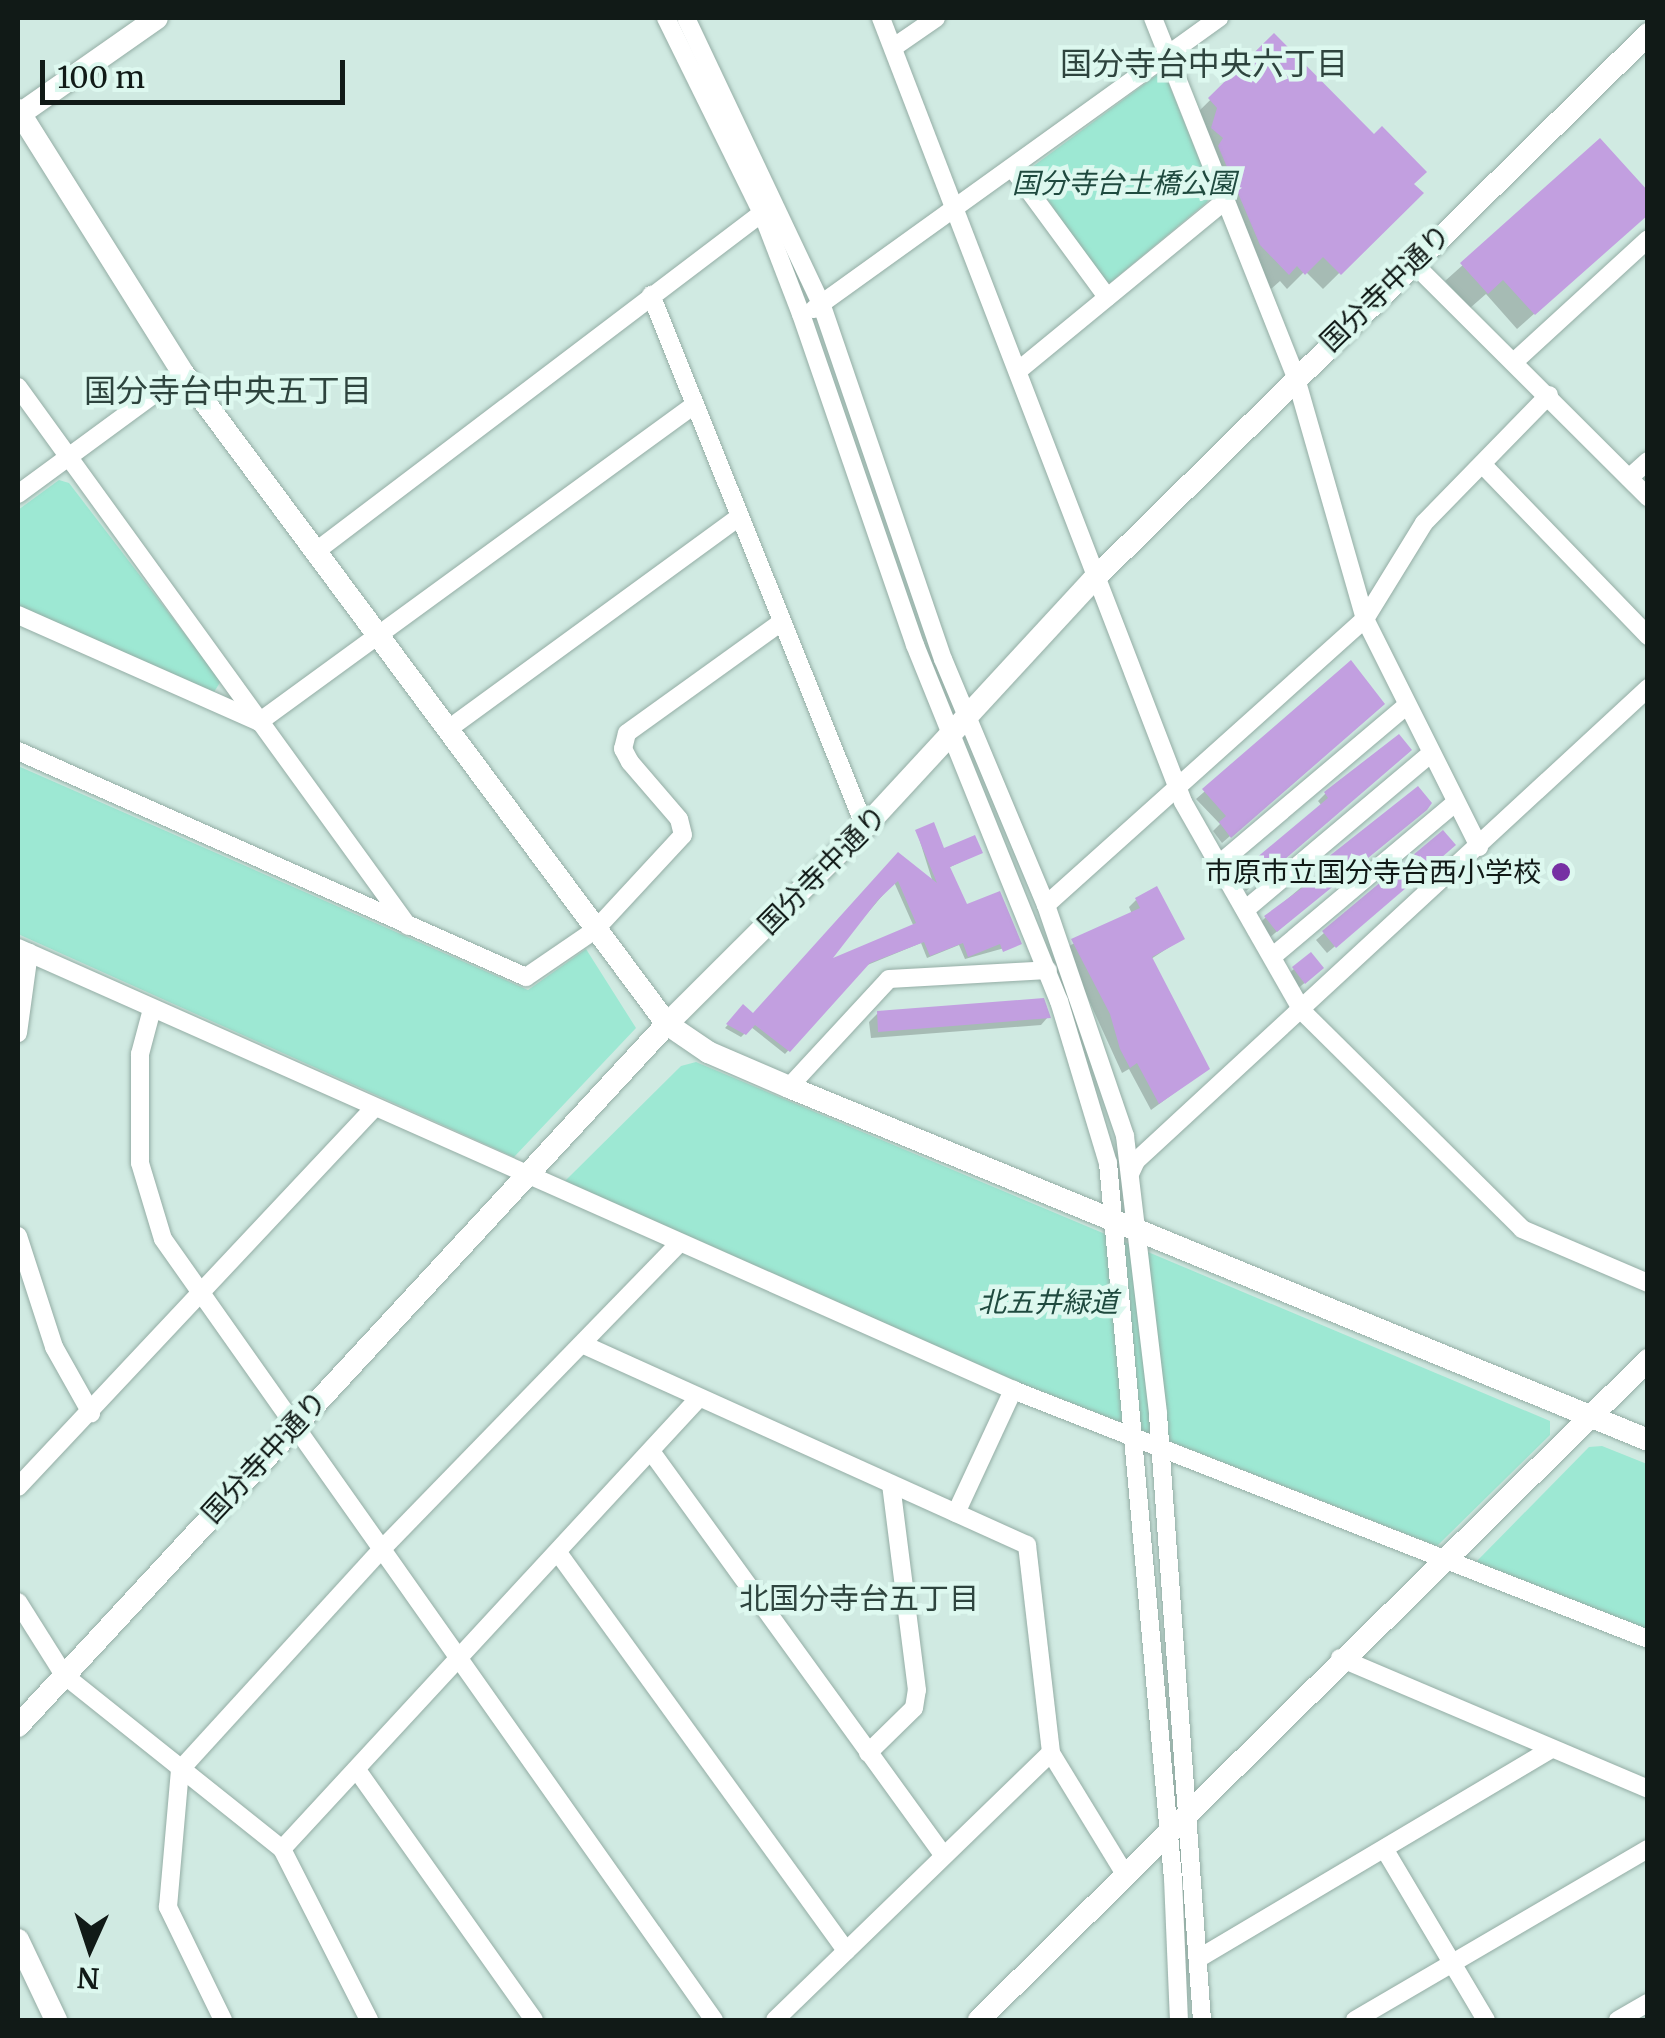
<!DOCTYPE html>
<html>
<head>
<meta charset="utf-8">
<style>
	body { margin:0 }
	#map { position:relative; width:1665px; height:2038px; overflow:hidden; background:#d0eae2; font-family:Merriweather,"Noto Sans JP",serif }
	div>[style] { position:absolute }
	[style*='--x'] { left:calc(var(--x)*1px); top:calc(var(--y)*1px); width:calc(var(--w)*1px); rotate:calc(var(--a)*1deg) }
	.green>* { inset:0; background:#9de8d3 }
	.shadow>* { inset:0; background:#0003 }
	.building>* { inset:0; background:#c29fe0 }
	.roads { filter:drop-shadow(0 0 2px #94ada5) drop-shadow(0 0 2px #94ada5) }
	.minor>* { height:18px; margin:-9px; padding:0 9px; transform-origin:9px; border-radius:9px; background:#fff }
	.tertiary>* { height:22px; margin:-11px; padding:0 11px; transform-origin:11px; border-radius:11px; background:#fff }
	.dots>* { width:28px; height:28px; translate:-50% -50%; box-sizing:border-box; border:5px solid #ddf8ef; border-radius:50% }
	span { translate:-50% -50%; white-space:nowrap; text-align:center; line-height:1.15; -webkit-text-stroke:9px #ddf8ef; paint-order:stroke }
	.park-label { font-size:28px; color:#1f4a3f; font-style:italic }
	.street-label { font-size:28px; color:#111a17 }
	.poi-label { font-size:28px; color:#111a17 }
	.right { translate:-100% -50%; text-align:right }
	.neighbourhood-label { font-size:30px; color:#2e443e }
	.quarter-label { font-size:32px; color:#2e443e }
	.frame { position:absolute; inset:0; border:20px solid #111a17; pointer-events:none }
	.north { position:absolute; left:40px; top:1898px; width:100px; height:100px; -webkit-text-stroke:8px #ddf8ef; paint-order:stroke; rotate:183deg; font-size:28px; font-weight:700; line-height:40px; text-align:center; color:#111a17 }
	.north::after { content:''; display:block; margin:auto; width:35px; height:45px; background:#111a17; clip-path:polygon(50% 0,100% 100%,50% 72%,0 100%) }
	.scale { position:absolute; left:40px; top:60px; width:305px; height:45px; box-sizing:border-box; border:5px solid #111a17; border-top:0; padding-left:12px; font-size:30px; line-height:35px; white-space:nowrap; color:#111a17; -webkit-text-stroke:8px #ddf8ef; paint-order:stroke }
</style>
</head>
<body>
<div id="map">
	<div class="green">
		<div style="clip-path:polygon(1157px 75px,1166px 77px,1212px 191px,1207px 202px,1111px 282px,1103px 282px,1028px 170px)"></div>
		<div style="clip-path:polygon(59px 480px,69px 483px,221px 681px,214px 692px,18px 606px,18px 510px)"></div>
		<div style="clip-path:polygon(18px 766px,528px 990px,586px 949px,636px 1028px,514px 1157px,18px 934px)"></div>
		<div style="clip-path:polygon(696px 1062px,1550px 1421px,1550px 1435px,1437px 1546px,1013px 1380px,565px 1181px,681px 1066px)"></div>
		<div style="clip-path:polygon(1602px 1446px,1647px 1464px,1647px 1629px,1476px 1562px,1589px 1447px)"></div>
	</div>
	<div class="shadow">
		<div style="clip-path:polygon(1274px 37px,1420px 193px,1323px 289px,1305px 271px,1287px 289px,1280px 281px,1271px 289px,1244px 262px,1194px 116px)"></div>
		<div style="clip-path:polygon(1600px 142px,1640px 220px,1517px 329px,1486px 294px,1470px 308px,1445px 281px)"></div>
		<div style="clip-path:polygon(1351px 664px,1374px 711px,1222px 843px,1213px 831px,1220px 824px,1196px 799px)"></div>
		<div style="clip-path:polygon(1401px 758px,1246px 891px,1237px 879px,1322px 806px,1318px 801px,1325px 794px)"></div>
		<div style="clip-path:polygon(1417px 789px,1421px 810px,1269px 938px,1258px 925px,1265px 918px)"></div>
		<div style="clip-path:polygon(evenodd,917px 832px,943px 851px,980px 853px,948px 868px,966px 907px,1019px 944px,965px 959px,959px 945px,927px 958px,921px 943px,865px 966px,785px 1054px,751px 1027px,741px 1037px,725px 1028px,743px 1008px,753px 1016px,898px 856px,933px 883px,917px 832px,894px 882px,914px 927px,824px 964px,894px 882px)"></div>
		<div style="clip-path:polygon(1445px 853px,1327px 953px,1316px 940px,1324px 933px)"></div>
		<div style="clip-path:polygon(1136px 900px,1182px 939px,1151px 959px,1207px 1069px,1151px 1110px,1129px 1069px,1122px 1073px,1065px 948px,1132px 914px,1129px 907px)"></div>
		<div style="clip-path:polygon(1310px 955px,1313px 976px,1296px 990px,1286px 976px)"></div>
		<div style="clip-path:polygon(1042px 1000px,1048px 1017px,1041px 1025px,871px 1038px,869px 1022px,877px 1014px)"></div>
	</div>
	<div class="building">
		<div style="clip-path:polygon(1274px 33px,1374px 134px,1382px 126px,1427px 172px,1414px 184px,1424px 193px,1341px 275px,1323px 257px,1305px 275px,1297px 266px,1289px 275px,1260px 245px,1218px 146px,1223px 138px,1211px 128px,1217px 108px,1208px 98px)"></div>
		<div style="clip-path:polygon(1600px 138px,1648px 191px,1648px 215px,1535px 315px,1503px 280px,1488px 294px,1460px 263px)"></div>
		<div style="clip-path:polygon(1351px 660px,1385px 704px,1231px 838px,1219px 822px,1226px 816px,1202px 789px)"></div>
		<div style="clip-path:polygon(1399px 734px,1412px 750px,1255px 885px,1243px 869px,1328px 798px,1324px 792px)"></div>
		<div style="clip-path:polygon(1418px 786px,1432px 803px,1427px 810px,1277px 932px,1264px 916px,1324px 872px,1318px 865px)"></div>
		<div style="clip-path:polygon(evenodd,934px 822px,944px 848px,975px 835px,983px 853px,950px 867px,967px 904px,1000px 891px,1022px 944px,1003px 952px,1000px 944px,968px 957px,963px 943px,930px 956px,924px 942px,870px 963px,790px 1052px,755px 1025px,746px 1035px,726px 1024px,743px 1004px,753px 1013px,898px 852px,937px 883px,915px 830px,934px 822px,898px 881px,916px 923px,833px 958px,878px 900px,898px 881px)"></div>
		<div style="clip-path:polygon(1443px 830px,1456px 845px,1336px 948px,1322px 931px)"></div>
		<div style="clip-path:polygon(1157px 886px,1185px 939px,1152px 957px,1210px 1069px,1159px 1104px,1137px 1063px,1130px 1068px,1120px 1049px,1110px 1014px,1071px 939px,1140px 908px,1135px 898px)"></div>
		<div style="clip-path:polygon(1311px 952px,1324px 968px,1305px 984px,1292px 967px)"></div>
		<div style="clip-path:polygon(1044px 998px,1051px 1018px,878px 1032px,877px 1011px)"></div>
	</div>
	<div class="roads">
		<div class="minor">
			<div style="--x:666;--y:18;--w:217;--a:63.8"></div>
			<div style="--x:762;--y:213;--w:108;--a:68.9"></div>
			<div style="--x:801;--y:314;--w:350;--a:71"></div>
			<div style="--x:915;--y:645;--w:384;--a:68"></div>
			<div style="--x:1059;--y:1001;--w:169;--a:73.2"></div>
			<div style="--x:1108;--y:1163;--w:718;--a:84.81"></div>
			<div style="--x:1173;--y:1878;--w:142;--a:87.6"></div>
			<div style="--x:686;--y:18;--w:318;--a:64.7"></div>
			<div style="--x:822;--y:306;--w:373;--a:71.1"></div>
			<div style="--x:943;--y:659;--w:267;--a:67.3"></div>
			<div style="--x:1046;--y:905;--w:244;--a:71.1"></div>
			<div style="--x:1125;--y:1136;--w:280;--a:83.2"></div>
			<div style="--x:1158;--y:1414;--w:608;--a:85.85"></div>
			<div style="--x:881;--y:18;--w:840;--a:68.93"></div>
			<div style="--x:1183;--y:802;--w:242;--a:60.3"></div>
			<div style="--x:1303;--y:1012;--w:308;--a:44.7"></div>
			<div style="--x:1522;--y:1229;--w:137;--a:23.2"></div>
			<div style="--x:1153;--y:18;--w:384;--a:68.3"></div>
			<div style="--x:1295;--y:375;--w:254;--a:74"></div>
			<div style="--x:1365;--y:619;--w:255;--a:63.4"></div>
			<div style="--x:894;--y:47;--w:51;--a:-34.6"></div>
			<div style="--x:1013;--y:169;--w:159;--a:53.7"></div>
			<div style="--x:1413;--y:263;--w:332;--a:44.9"></div>
			<div style="--x:651;--y:295;--w:573;--a:68.09"></div>
			<div style="--x:814;--y:309;--w:499;--a:-35.7"></div>
			<div style="--x:1515;--y:361;--w:180;--a:-42.5"></div>
			<div style="--x:1019;--y:370;--w:268;--a:-39.4"></div>
			<div style="--x:18;--y:387;--w:665;--a:54.11"></div>
			<div style="--x:1483;--y:465;--w:238;--a:46"></div>
			<div style="--x:1629;--y:478;--w:25;--a:-42"></div>
			<div style="--x:18;--y:494;--w:205;--a:-36.3"></div>
			<div style="--x:315;--y:552;--w:561;--a:-37.18"></div>
			<div style="--x:18;--y:615;--w:264;--a:23.9"></div>
			<div style="--x:259;--y:722;--w:538;--a:-36.08"></div>
			<div style="--x:447;--y:730;--w:361;--a:-36.1"></div>
			<div style="--x:18;--y:751;--w:556;--a:23.98"></div>
			<div style="--x:526;--y:977;--w:83;--a:-34.3"></div>
			<div style="--x:595;--y:930;--w:129;--a:-47.2"></div>
			<div style="--x:683;--y:835;--w:16;--a:-104"></div>
			<div style="--x:679;--y:819;--w:75;--a:-130.7"></div>
			<div style="--x:630;--y:762;--w:15;--a:-118"></div>
			<div style="--x:623;--y:749;--w:16;--a:-76"></div>
			<div style="--x:627;--y:733;--w:188;--a:-35.7"></div>
			<div style="--x:1219;--y:864;--w:245;--a:-40.2"></div>
			<div style="--x:1046;--y:905;--w:428;--a:-41.9"></div>
			<div style="--x:1365;--y:619;--w:113;--a:-58.4"></div>
			<div style="--x:1424;--y:523;--w:179;--a:-45.7"></div>
			<div style="--x:1245;--y:910;--w:242;--a:-40.1"></div>
			<div style="--x:18;--y:948;--w:1089;--a:23.95"></div>
			<div style="--x:1013;--y:1390;--w:682;--a:21.41"></div>
			<div style="--x:1272;--y:957;--w:239;--a:-40.1"></div>
			<div style="--x:152;--y:1009;--w:47;--a:104.9"></div>
			<div style="--x:140;--y:1054;--w:109;--a:90"></div>
			<div style="--x:140;--y:1163;--w:79;--a:73.2"></div>
			<div style="--x:163;--y:1239;--w:956;--a:54.8"></div>
			<div style="--x:18;--y:1033;--w:81;--a:-82.2"></div>
			<div style="--x:789;--y:1087;--w:147;--a:-47.2"></div>
			<div style="--x:889;--y:979;--w:159;--a:-3.2"></div>
			<div style="--x:1130;--y:1174;--w:14;--a:-65"></div>
			<div style="--x:1136;--y:1161;--w:697;--a:-42.73"></div>
			<div style="--x:18;--y:1236;--w:117;--a:72"></div>
			<div style="--x:54;--y:1347;--w:76;--a:60.7"></div>
			<div style="--x:584;--y:1345;--w:486;--a:24.3"></div>
			<div style="--x:1027;--y:1545;--w:209;--a:83.4"></div>
			<div style="--x:1051;--y:1753;--w:144;--a:58.6"></div>
			<div style="--x:653;--y:1454;--w:495;--a:54.1"></div>
			<div style="--x:18;--y:1487;--w:520;--a:-46.79"></div>
			<div style="--x:956;--y:1513;--w:136;--a:-65.1"></div>
			<div style="--x:559;--y:1554;--w:490;--a:54.1"></div>
			<div style="--x:18;--y:1602;--w:86;--a:57.8"></div>
			<div style="--x:64;--y:1675;--w:279;--a:38.6"></div>
			<div style="--x:282;--y:1849;--w:192;--a:63"></div>
			<div style="--x:1340;--y:1658;--w:335;--a:23"></div>
			<div style="--x:868;--y:1753;--w:64;--a:-44.4"></div>
			<div style="--x:914;--y:1708;--w:18;--a:-81"></div>
			<div style="--x:917;--y:1690;--w:207;--a:-97.2"></div>
			<div style="--x:357;--y:1770;--w:306;--a:54.7"></div>
			<div style="--x:282;--y:1849;--w:613;--a:-47.25"></div>
			<div style="--x:1385;--y:1850;--w:198;--a:59.3"></div>
			<div style="--x:1201;--y:1957;--w:404;--a:-30.7"></div>
			<div style="--x:223;--y:2020;--w:126;--a:-116"></div>
			<div style="--x:168;--y:1907;--w:138;--a:-85"></div>
			<div style="--x:180;--y:1770;--w:295;--a:-47.6"></div>
			<div style="--x:379;--y:1552;--w:431;--a:-45.8"></div>
			<div style="--x:775;--y:2020;--w:384;--a:-44.1"></div>
			<div style="--x:1355;--y:2020;--w:339;--a:-30.3"></div>
			<div style="--x:1618;--y:2020;--w:34;--a:-30"></div>
		</div>
		<div class="tertiary">
			<div style="--x:18;--y:110;--w:310;--a:57.9"></div>
			<div style="--x:183;--y:373;--w:811;--a:53.37"></div>
			<div style="--x:667;--y:1024;--w:50;--a:34.3"></div>
			<div style="--x:708;--y:1052;--w:88;--a:23.4"></div>
			<div style="--x:789;--y:1087;--w:929;--a:22.34"></div>
			<div style="--x:20;--y:114;--w:167;--a:-35"></div>
			<div style="--x:18;--y:1726;--w:956;--a:-47.25"></div>
			<div style="--x:667;--y:1024;--w:279;--a:-44.9"></div>
			<div style="--x:865;--y:827;--w:338;--a:-47.3"></div>
			<div style="--x:1094;--y:579;--w:777;--a:-44.53"></div>
			<div style="--x:18;--y:1940;--w:89;--a:64.6"></div>
			<div style="--x:979;--y:2020;--w:940;--a:-44.61"></div>
		</div>
	</div>
	<div class="dots">
		<div style="left:1561px;top:872px;background:#7630a3"></div>
	</div>
	<div class="park-label">
		<span style="left:1124px;top:183px">国分寺台土橋公園</span>
		<span style="left:1048px;top:1302px">北五井緑道</span>
	</div>
	<div class="street-label">
		<span style="left:1385px;top:288px;rotate:-44deg">国分寺中通り</span>
		<span style="left:822px;top:870px;rotate:-45deg">国分寺中通り</span>
		<span style="left:264px;top:1457px;rotate:-47deg">国分寺中通り</span>
	</div>
	<div class="poi-label">
		<span class="right" style="left:1541px;top:872px">市原市立国分寺台西小学校</span>
	</div>
	<div class="neighbourhood-label">
		<span style="left:859px;top:1598px">北国分寺台五丁目</span>
	</div>
	<div class="quarter-label">
		<span style="left:1204px;top:64px">国分寺台中央六丁目</span>
		<span style="left:228px;top:391px">国分寺台中央五丁目</span>
	</div>
	<div class="frame"></div>
	<div class="north">N</div>
	<div class="scale">100 m</div>
</div>
</body>
</html>
